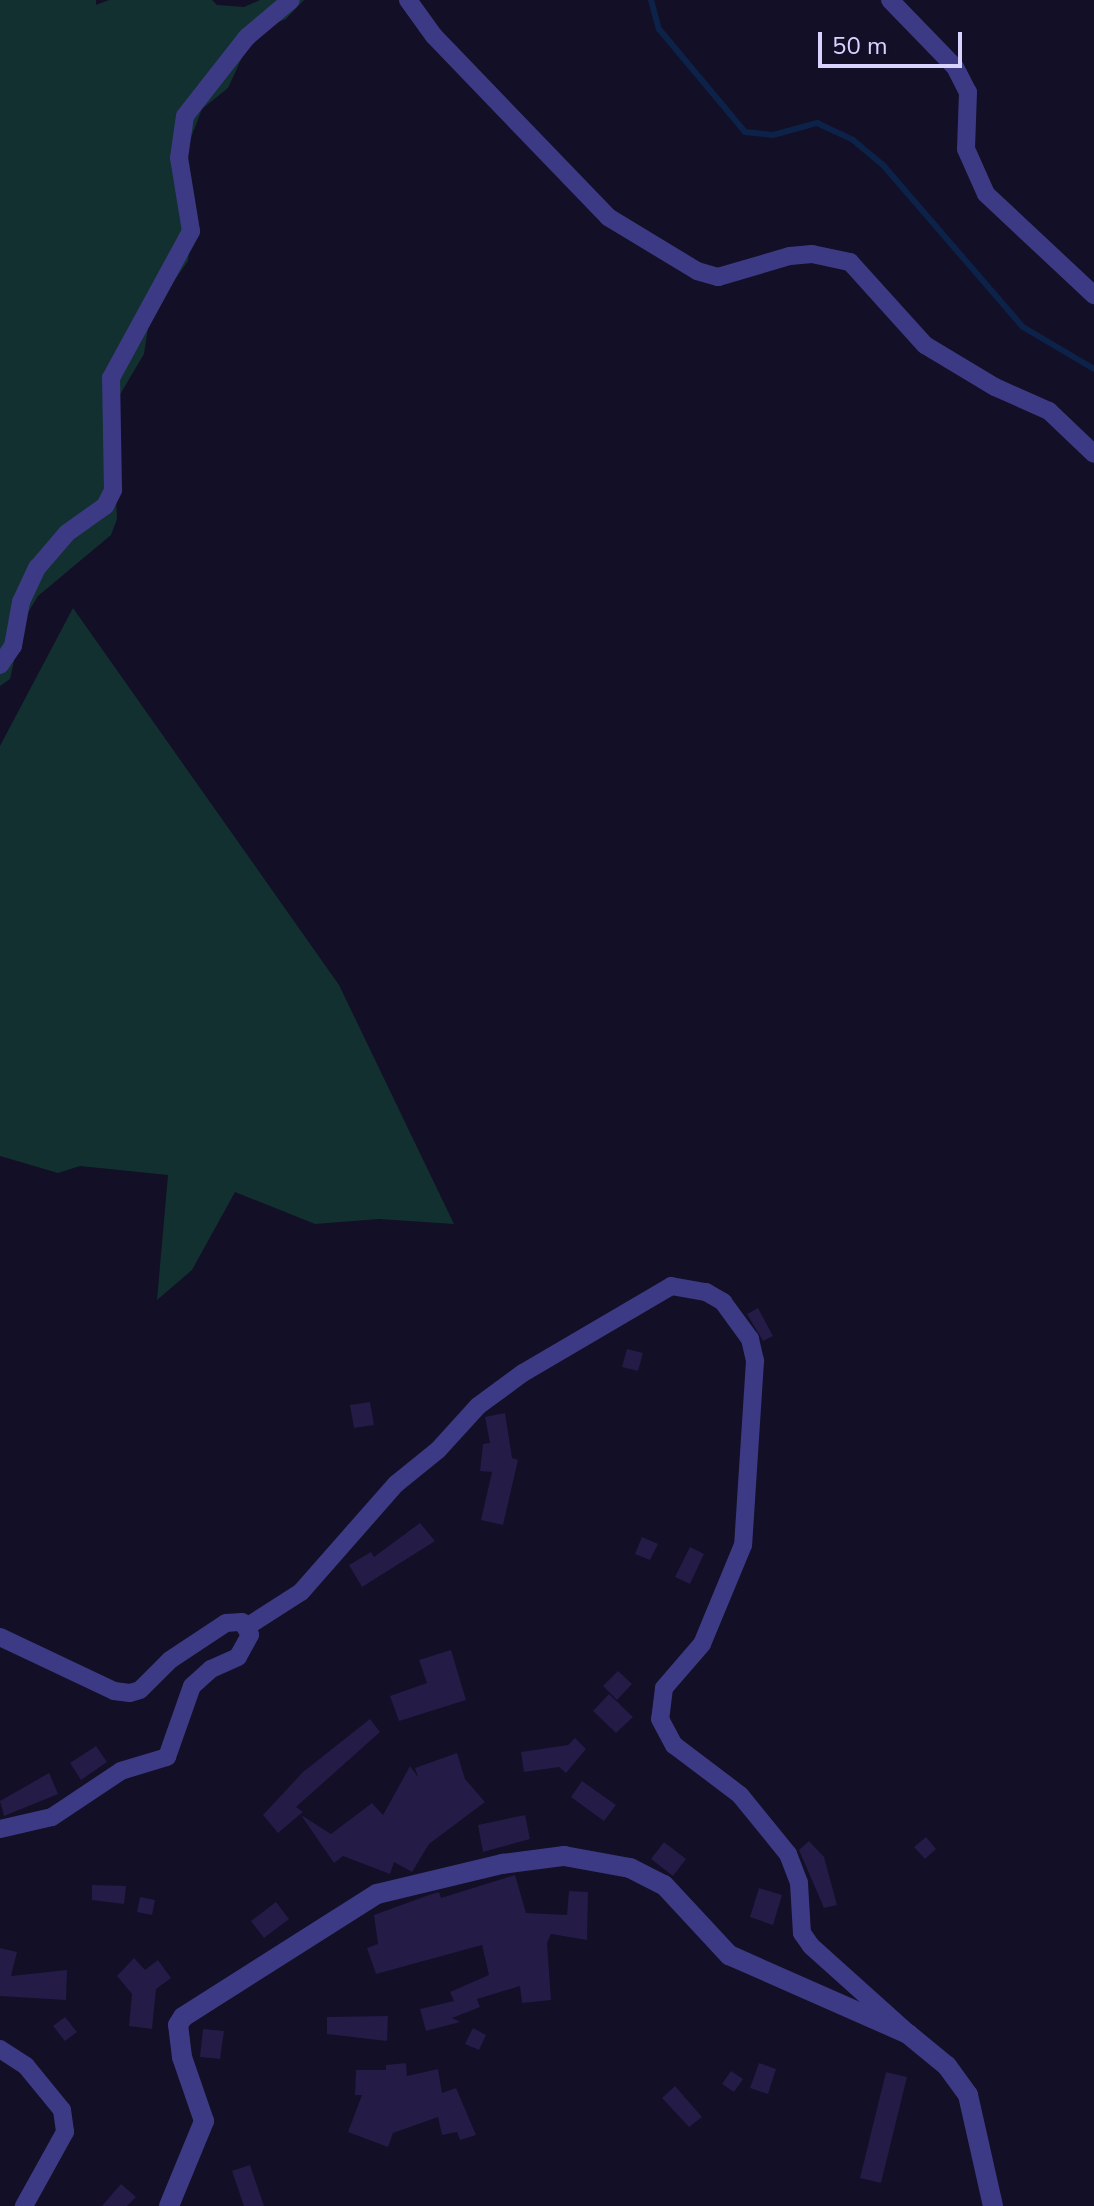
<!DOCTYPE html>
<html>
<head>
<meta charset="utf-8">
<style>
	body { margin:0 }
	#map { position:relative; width:1094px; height:2206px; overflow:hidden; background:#130f26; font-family:"Nunito Sans",sans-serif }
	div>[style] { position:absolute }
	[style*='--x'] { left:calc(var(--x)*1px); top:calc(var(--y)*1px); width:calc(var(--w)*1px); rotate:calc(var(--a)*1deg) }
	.green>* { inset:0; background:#12302f }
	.stream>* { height:6px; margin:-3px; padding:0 3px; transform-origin:3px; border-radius:3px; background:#0c2248 }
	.building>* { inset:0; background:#241b47 }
	.minor>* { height:18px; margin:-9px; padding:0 9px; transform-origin:9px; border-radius:9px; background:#3d3a85 }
	.tertiary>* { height:20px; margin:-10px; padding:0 10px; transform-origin:10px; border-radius:10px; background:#3d3a85 }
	span { translate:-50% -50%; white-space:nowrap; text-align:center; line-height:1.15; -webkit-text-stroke:7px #130f26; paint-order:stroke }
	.scale { position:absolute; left:818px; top:32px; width:144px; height:36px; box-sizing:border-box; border:4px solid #d9d4ff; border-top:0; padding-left:10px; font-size:24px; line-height:28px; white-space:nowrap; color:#d9d4ff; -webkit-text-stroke:6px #130f26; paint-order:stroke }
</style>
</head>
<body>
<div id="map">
	<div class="green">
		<div style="clip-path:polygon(0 0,96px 0,96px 5px,109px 0,212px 0,217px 5px,244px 7px,260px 0,304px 0,286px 19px,267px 27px,245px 51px,228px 88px,202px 109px,177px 174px,190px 241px,188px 261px,150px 315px,144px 354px,112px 408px,117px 519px,111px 535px,38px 596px,23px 621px,10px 679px,0 686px)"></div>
		<div style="clip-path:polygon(73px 608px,339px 985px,454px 1224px,379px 1219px,315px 1224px,235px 1192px,192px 1270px,157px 1300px,168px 1175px,80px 1166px,58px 1173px,0 1156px,0 746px)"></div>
	</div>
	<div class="stream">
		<div style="--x:651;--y:0;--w:30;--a:75"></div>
		<div style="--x:659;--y:29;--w:134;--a:50.1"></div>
		<div style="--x:745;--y:132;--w:28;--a:6"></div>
		<div style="--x:773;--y:135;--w:46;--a:-15.3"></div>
		<div style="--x:817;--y:123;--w:40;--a:25"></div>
		<div style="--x:853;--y:140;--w:39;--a:40"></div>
		<div style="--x:883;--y:165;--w:214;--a:49.2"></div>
		<div style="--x:1023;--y:327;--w:82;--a:30.6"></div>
	</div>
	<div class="building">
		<div style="clip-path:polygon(758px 1308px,773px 1336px,763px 1341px,747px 1314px)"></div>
		<div style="clip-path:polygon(627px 1349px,643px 1353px,638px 1371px,622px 1367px)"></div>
		<div style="clip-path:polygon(370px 1402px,374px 1425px,354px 1428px,350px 1405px)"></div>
		<div style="clip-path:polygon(505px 1413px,512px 1458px,518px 1460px,503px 1525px,481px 1520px,492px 1472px,480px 1471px,483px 1444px,490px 1443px,485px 1417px)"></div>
		<div style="clip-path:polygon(420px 1523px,435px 1541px,362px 1587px,349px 1565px,371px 1552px,374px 1557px)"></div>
		<div style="clip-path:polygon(642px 1537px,658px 1544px,650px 1560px,635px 1554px)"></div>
		<div style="clip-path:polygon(690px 1547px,704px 1554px,690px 1584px,675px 1577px)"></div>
		<div style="clip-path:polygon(451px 1650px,466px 1700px,399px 1721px,390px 1696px,427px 1683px,419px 1660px)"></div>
		<div style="clip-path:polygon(618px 1671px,632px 1684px,617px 1700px,603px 1686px)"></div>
		<div style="clip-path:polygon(609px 1694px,633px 1717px,616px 1733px,593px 1711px)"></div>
		<div style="clip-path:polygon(370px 1719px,380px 1732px,296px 1807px,303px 1812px,278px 1833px,263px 1815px,303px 1772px)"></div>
		<div style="clip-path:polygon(575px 1738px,586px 1749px,566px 1773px,559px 1767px,524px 1772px,521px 1752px,568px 1745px)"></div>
		<div style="clip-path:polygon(96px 1746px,107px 1762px,81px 1780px,70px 1763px)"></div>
		<div style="clip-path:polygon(457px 1753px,465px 1779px,485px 1802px,429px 1844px,412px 1872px,394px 1862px,390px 1874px,343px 1856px,334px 1863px,301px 1815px,331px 1834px,372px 1803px,383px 1815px,410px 1766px,418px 1777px,415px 1768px)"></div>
		<div style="clip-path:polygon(49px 1773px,58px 1794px,4px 1816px,0 1801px)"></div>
		<div style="clip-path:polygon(582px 1781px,616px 1805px,604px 1821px,571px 1797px)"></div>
		<div style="clip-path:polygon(525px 1815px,530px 1839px,483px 1852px,478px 1825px)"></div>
		<div style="clip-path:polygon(926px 1837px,936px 1849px,925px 1859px,914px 1847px)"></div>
		<div style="clip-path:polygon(809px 1841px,824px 1857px,837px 1905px,824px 1908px,799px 1850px)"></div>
		<div style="clip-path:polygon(664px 1842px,686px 1859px,673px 1876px,651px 1859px)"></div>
		<div style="clip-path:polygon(515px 1875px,526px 1913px,567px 1915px,569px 1891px,588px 1892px,587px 1940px,551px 1934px,547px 1943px,551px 2000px,522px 2003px,520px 1986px,477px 1999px,480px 2007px,452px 2018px,460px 2022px,426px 2031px,420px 2009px,454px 2001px,450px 1992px,489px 1975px,482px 1945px,376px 1974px,367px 1948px,378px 1944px,374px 1915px,429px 1895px,439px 1892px,441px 1898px)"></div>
		<div style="clip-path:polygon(92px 1885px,126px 1886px,124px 1904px,92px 1900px)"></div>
		<div style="clip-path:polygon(759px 1888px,782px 1895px,773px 1925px,750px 1917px)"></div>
		<div style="clip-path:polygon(140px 1897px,155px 1900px,152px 1915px,137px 1912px)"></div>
		<div style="clip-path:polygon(276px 1902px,289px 1919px,264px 1938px,251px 1921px)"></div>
		<div style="clip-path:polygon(0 1948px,17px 1952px,11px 1976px,67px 1970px,66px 2000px,0 1996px)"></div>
		<div style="clip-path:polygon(134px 1958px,145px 1970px,158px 1960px,171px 1978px,156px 1989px,152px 2029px,129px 2026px,132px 1994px,117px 1976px)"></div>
		<div style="clip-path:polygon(388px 2016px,387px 2041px,327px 2034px,327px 2017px)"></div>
		<div style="clip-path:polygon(65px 2017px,77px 2032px,65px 2041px,53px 2026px)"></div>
		<div style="clip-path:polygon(473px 2028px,486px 2035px,479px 2050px,465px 2044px)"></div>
		<div style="clip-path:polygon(203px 2029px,224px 2031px,220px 2059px,200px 2057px)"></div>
		<div style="clip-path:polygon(406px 2063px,407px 2076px,438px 2069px,442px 2093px,456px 2088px,476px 2135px,460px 2140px,457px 2132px,442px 2135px,438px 2117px,393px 2133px,388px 2147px,348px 2132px,362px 2095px,355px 2095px,356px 2070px,386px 2070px,386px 2065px)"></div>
		<div style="clip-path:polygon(759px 2063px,776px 2069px,768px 2094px,750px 2088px)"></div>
		<div style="clip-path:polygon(731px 2071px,743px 2079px,734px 2092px,722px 2084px)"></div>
		<div style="clip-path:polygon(886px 2072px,907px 2077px,881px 2183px,860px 2178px)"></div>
		<div style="clip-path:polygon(675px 2086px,702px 2117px,689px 2127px,662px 2098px)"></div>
		<div style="clip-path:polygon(250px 2165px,264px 2206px,244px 2206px,232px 2171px)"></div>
		<div style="clip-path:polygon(121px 2184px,136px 2197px,127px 2206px,102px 2206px)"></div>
	</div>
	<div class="minor">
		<div style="--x:408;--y:0;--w:44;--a:54.2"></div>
		<div style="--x:434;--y:36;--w:251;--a:46.1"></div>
		<div style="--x:608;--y:217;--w:104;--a:31.2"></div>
		<div style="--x:697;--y:271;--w:22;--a:16"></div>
		<div style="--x:718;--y:277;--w:75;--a:-16.3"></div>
		<div style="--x:790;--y:256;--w:22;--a:-5"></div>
		<div style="--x:812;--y:254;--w:39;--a:12"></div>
		<div style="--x:850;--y:262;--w:112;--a:47.9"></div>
		<div style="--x:925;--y:345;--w:82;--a:31"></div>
		<div style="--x:995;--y:387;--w:59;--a:24"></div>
		<div style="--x:1049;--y:411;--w:62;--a:43.7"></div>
		<div style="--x:890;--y:0;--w:93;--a:45.9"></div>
		<div style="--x:955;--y:67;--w:28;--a:63"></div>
		<div style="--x:968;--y:92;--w:57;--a:92"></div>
		<div style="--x:966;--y:149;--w:49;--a:66"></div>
		<div style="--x:986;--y:194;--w:148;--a:43.1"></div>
		<div style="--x:0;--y:665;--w:23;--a:-56"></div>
		<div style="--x:13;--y:646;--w:45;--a:-79.7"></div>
		<div style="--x:21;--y:602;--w:38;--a:-65"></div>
		<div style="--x:37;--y:568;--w:46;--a:-49.4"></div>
		<div style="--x:67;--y:533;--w:47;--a:-35.4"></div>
		<div style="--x:105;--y:506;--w:18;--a:-63"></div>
		<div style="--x:113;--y:490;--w:112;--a:-91"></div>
		<div style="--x:111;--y:378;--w:167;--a:-61.4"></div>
		<div style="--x:191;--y:231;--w:74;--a:-99.3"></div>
		<div style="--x:179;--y:158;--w:42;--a:-81.9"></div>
		<div style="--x:185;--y:116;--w:100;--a:-51.9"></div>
		<div style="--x:247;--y:37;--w:57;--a:-40.1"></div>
		<div style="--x:248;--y:1626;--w:63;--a:-32.7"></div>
		<div style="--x:301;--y:1592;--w:144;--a:-48.7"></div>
		<div style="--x:396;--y:1484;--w:54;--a:-39"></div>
		<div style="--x:438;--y:1450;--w:59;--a:-47.7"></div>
		<div style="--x:478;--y:1406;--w:56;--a:-36.3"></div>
		<div style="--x:523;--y:1373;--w:172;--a:-30.4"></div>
		<div style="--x:671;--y:1286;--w:36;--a:10"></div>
		<div style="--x:706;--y:1292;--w:20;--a:30"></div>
		<div style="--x:723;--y:1302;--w:46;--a:53.9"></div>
		<div style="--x:750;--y:1339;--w:23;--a:77"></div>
		<div style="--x:755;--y:1361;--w:184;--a:93.7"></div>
		<div style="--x:743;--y:1545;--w:107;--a:112.5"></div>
		<div style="--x:702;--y:1644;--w:58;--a:130.8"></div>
		<div style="--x:664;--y:1688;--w:31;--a:97"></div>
		<div style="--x:660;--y:1719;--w:30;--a:62"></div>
		<div style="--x:674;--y:1745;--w:83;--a:37.1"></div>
		<div style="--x:740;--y:1795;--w:76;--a:50.9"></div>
		<div style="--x:788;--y:1854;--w:31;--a:69"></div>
		<div style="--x:799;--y:1883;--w:50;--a:86.6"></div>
		<div style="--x:802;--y:1933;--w:16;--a:55"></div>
		<div style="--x:811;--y:1946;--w:129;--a:41.9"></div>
		<div style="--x:0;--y:1637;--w:126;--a:25.3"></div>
		<div style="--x:114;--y:1691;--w:16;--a:7"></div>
		<div style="--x:130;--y:1693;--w:10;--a:-17"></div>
		<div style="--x:140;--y:1690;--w:42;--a:-45"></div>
		<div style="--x:170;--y:1660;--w:67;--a:-33.5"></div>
		<div style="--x:226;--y:1623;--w:16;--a:-4"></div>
		<div style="--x:242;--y:1622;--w:15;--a:58"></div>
		<div style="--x:250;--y:1635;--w:25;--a:119"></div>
		<div style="--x:238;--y:1657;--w:30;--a:156"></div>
		<div style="--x:211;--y:1669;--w:25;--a:138"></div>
		<div style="--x:192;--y:1686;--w:75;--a:109.4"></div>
		<div style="--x:167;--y:1757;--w:48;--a:163.1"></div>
		<div style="--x:121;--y:1771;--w:83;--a:146.3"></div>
		<div style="--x:52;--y:1817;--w:53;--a:167"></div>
		<div style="--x:0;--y:2049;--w:31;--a:33"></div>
		<div style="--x:26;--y:2066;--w:57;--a:50.7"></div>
		<div style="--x:62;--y:2110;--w:22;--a:82"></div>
		<div style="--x:65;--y:2132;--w:85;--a:119"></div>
	</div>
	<div class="tertiary">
		<div style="--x:169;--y:2206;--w:92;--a:-67.6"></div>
		<div style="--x:204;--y:2121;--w:68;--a:-109"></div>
		<div style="--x:182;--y:2057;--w:32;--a:-97"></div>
		<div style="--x:178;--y:2025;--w:9;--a:-58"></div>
		<div style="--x:183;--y:2017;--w:230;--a:-32.4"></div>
		<div style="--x:377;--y:1894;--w:129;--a:-13.5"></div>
		<div style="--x:502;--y:1864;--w:63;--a:-7.4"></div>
		<div style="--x:564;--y:1856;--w:67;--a:10.3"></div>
		<div style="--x:630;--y:1868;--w:38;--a:27"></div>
		<div style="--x:664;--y:1885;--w:96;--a:47.1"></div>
		<div style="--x:729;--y:1955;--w:196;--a:23.8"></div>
		<div style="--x:908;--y:2034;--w:50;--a:39.4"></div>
		<div style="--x:947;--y:2066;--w:36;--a:54"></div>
		<div style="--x:968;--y:2095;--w:114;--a:77.3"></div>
	</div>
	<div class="scale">50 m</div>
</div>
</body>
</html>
